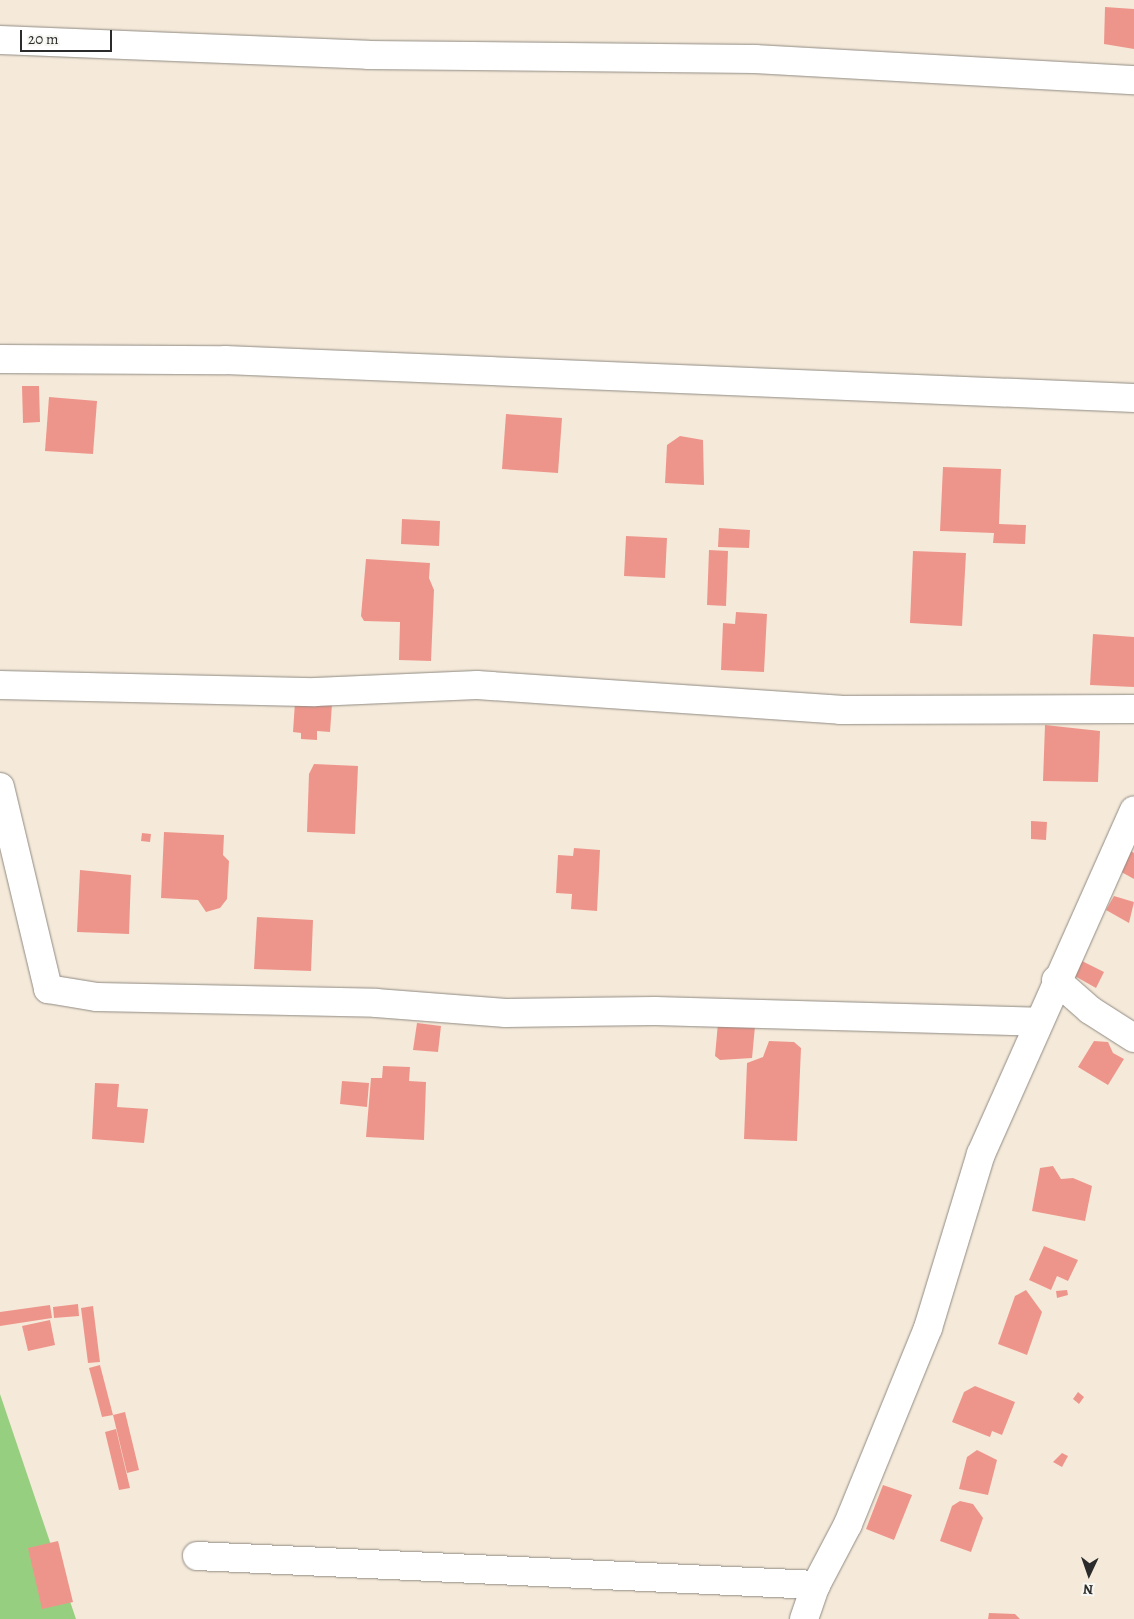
<!DOCTYPE html>
<html>
<head>
<meta charset="utf-8">
<style>
	body { margin:0 }
	#map { position:relative; width:1134px; height:1619px; overflow:hidden; background:#f5eada; font-family:Alegreya,serif }
	div>[style] { position:absolute }
	[style*='--x'] { left:calc(var(--x)*1px); top:calc(var(--y)*1px); width:calc(var(--w)*1px); rotate:calc(var(--a)*1deg) }
	.green>* { inset:0; background:#97cf81 }
	.building>* { inset:0; background:#ee958b }
	.roads { filter:drop-shadow(0 0 1px #908a82) drop-shadow(0 0 1px #908a82) }
	.street>* { height:28px; margin:-14px; padding:0 14px; transform-origin:14px; border-radius:14px; background:#fff }
	span { translate:-50% -50%; white-space:nowrap; text-align:center; line-height:1.15; -webkit-text-stroke:5px #f6f6f2; paint-order:stroke }
	.north { position:absolute; left:1064px; top:1549px; width:50px; height:50px; -webkit-text-stroke:4px #f6f6f2; paint-order:stroke; rotate:183deg; font-size:14px; font-weight:700; line-height:20px; text-align:center; color:#2b2b2b }
	.north::after { content:''; display:block; margin:auto; width:18px; height:22px; background:#2b2b2b; clip-path:polygon(50% 0,100% 100%,50% 72%,0 100%) }
	.scale { position:absolute; left:20px; top:30px; width:92px; height:22px; box-sizing:border-box; border:2px solid #2b2b2b; border-top:0; padding-left:6px; font-size:15px; line-height:18px; white-space:nowrap; color:#2b2b2b; -webkit-text-stroke:4px #f6f6f2; paint-order:stroke }
</style>
</head>
<body>
<div id="map">
	<div class="green">
		<div style="clip-path:polygon(0 1394px,76px 1619px,0 1619px)"></div>
	</div>
	<div class="building">
		<div style="clip-path:polygon(1105px 7px,1134px 9px,1134px 49px,1104px 44px)"></div>
		<div style="clip-path:polygon(22px 386px,39px 386px,40px 422px,23px 423px)"></div>
		<div style="clip-path:polygon(49px 397px,97px 401px,93px 454px,45px 451px)"></div>
		<div style="clip-path:polygon(506px 414px,562px 418px,558px 473px,502px 469px)"></div>
		<div style="clip-path:polygon(680px 436px,703px 440px,704px 485px,665px 483px,667px 445px)"></div>
		<div style="clip-path:polygon(943px 467px,1001px 469px,999px 524px,1026px 525px,1025px 544px,993px 543px,994px 533px,940px 531px)"></div>
		<div style="clip-path:polygon(402px 519px,440px 521px,439px 546px,401px 544px)"></div>
		<div style="clip-path:polygon(719px 528px,750px 530px,749px 548px,718px 547px)"></div>
		<div style="clip-path:polygon(626px 536px,667px 538px,665px 578px,624px 576px)"></div>
		<div style="clip-path:polygon(709px 550px,728px 551px,726px 606px,707px 605px)"></div>
		<div style="clip-path:polygon(913px 551px,966px 553px,962px 626px,910px 623px)"></div>
		<div style="clip-path:polygon(366px 559px,430px 563px,429px 578px,434px 590px,431px 661px,399px 660px,400px 622px,364px 621px,361px 616px)"></div>
		<div style="clip-path:polygon(736px 612px,767px 614px,764px 672px,721px 670px,723px 623px,735px 624px)"></div>
		<div style="clip-path:polygon(1093px 634px,1134px 637px,1134px 687px,1090px 685px)"></div>
		<div style="clip-path:polygon(295px 702px,332px 704px,330px 732px,317px 731px,317px 740px,301px 739px,301px 733px,293px 732px)"></div>
		<div style="clip-path:polygon(1045px 725px,1100px 731px,1098px 782px,1043px 781px)"></div>
		<div style="clip-path:polygon(314px 764px,358px 766px,355px 834px,307px 832px,309px 774px)"></div>
		<div style="clip-path:polygon(1031px 821px,1047px 822px,1046px 840px,1031px 839px)"></div>
		<div style="clip-path:polygon(164px 832px,224px 835px,223px 855px,229px 861px,227px 899px,220px 908px,206px 912px,198px 900px,161px 898px)"></div>
		<div style="clip-path:polygon(142px 833px,151px 834px,150px 842px,141px 841px)"></div>
		<div style="clip-path:polygon(574px 848px,600px 850px,597px 911px,571px 909px,572px 894px,556px 893px,558px 855px,573px 856px)"></div>
		<div style="clip-path:polygon(1127px 849px,1134px 853px,1134px 879px,1116px 869px)"></div>
		<div style="clip-path:polygon(80px 870px,131px 875px,129px 934px,77px 932px)"></div>
		<div style="clip-path:polygon(1114px 896px,1134px 902px,1129px 923px,1106px 910px)"></div>
		<div style="clip-path:polygon(257px 917px,313px 920px,311px 971px,254px 969px)"></div>
		<div style="clip-path:polygon(1080px 960px,1104px 972px,1096px 988px,1073px 975px)"></div>
		<div style="clip-path:polygon(417px 1023px,441px 1026px,438px 1052px,413px 1050px)"></div>
		<div style="clip-path:polygon(718px 1023px,755px 1026px,752px 1058px,720px 1060px,715px 1056px)"></div>
		<div style="clip-path:polygon(769px 1041px,794px 1042px,801px 1048px,797px 1141px,744px 1139px,747px 1063px,763px 1057px)"></div>
		<div style="clip-path:polygon(1094px 1041px,1108px 1042px,1113px 1053px,1124px 1059px,1108px 1085px,1078px 1067px)"></div>
		<div style="clip-path:polygon(383px 1066px,410px 1067px,409px 1081px,426px 1082px,424px 1140px,366px 1137px,371px 1078px,382px 1078px)"></div>
		<div style="clip-path:polygon(342px 1081px,369px 1083px,367px 1107px,340px 1104px)"></div>
		<div style="clip-path:polygon(95px 1083px,119px 1084px,117px 1107px,148px 1109px,144px 1143px,92px 1139px)"></div>
		<div style="clip-path:polygon(1053px 1166px,1061px 1179px,1073px 1178px,1092px 1186px,1085px 1221px,1032px 1211px,1040px 1168px)"></div>
		<div style="clip-path:polygon(1044px 1246px,1078px 1260px,1068px 1281px,1057px 1276px,1051px 1290px,1029px 1280px)"></div>
		<div style="clip-path:polygon(1026px 1290px,1042px 1312px,1027px 1355px,998px 1344px,1015px 1296px)"></div>
		<div style="clip-path:polygon(1067px 1290px,1068px 1295px,1057px 1298px,1056px 1291px)"></div>
		<div style="clip-path:polygon(78px 1304px,79px 1316px,54px 1318px,53px 1307px)"></div>
		<div style="clip-path:polygon(50px 1305px,52px 1318px,0 1326px,0 1312px)"></div>
		<div style="clip-path:polygon(93px 1306px,100px 1362px,88px 1363px,81px 1308px)"></div>
		<div style="clip-path:polygon(50px 1320px,55px 1345px,28px 1351px,22px 1326px)"></div>
		<div style="clip-path:polygon(100px 1365px,113px 1415px,102px 1417px,89px 1368px)"></div>
		<div style="clip-path:polygon(975px 1386px,1015px 1402px,1002px 1435px,992px 1431px,990px 1437px,952px 1422px,964px 1392px)"></div>
		<div style="clip-path:polygon(1078px 1392px,1084px 1397px,1079px 1404px,1073px 1399px)"></div>
		<div style="clip-path:polygon(125px 1412px,139px 1470px,127px 1473px,113px 1415px)"></div>
		<div style="clip-path:polygon(116px 1429px,130px 1488px,119px 1490px,105px 1432px)"></div>
		<div style="clip-path:polygon(977px 1450px,997px 1460px,988px 1495px,959px 1489px,967px 1457px)"></div>
		<div style="clip-path:polygon(1062px 1453px,1068px 1456px,1062px 1467px,1053px 1462px)"></div>
		<div style="clip-path:polygon(883px 1485px,912px 1495px,894px 1540px,866px 1529px)"></div>
		<div style="clip-path:polygon(960px 1501px,973px 1504px,983px 1518px,971px 1552px,940px 1541px,952px 1506px)"></div>
		<div style="clip-path:polygon(58px 1541px,73px 1602px,42px 1609px,28px 1548px)"></div>
		<div style="clip-path:polygon(989px 1613px,1015px 1614px,1020px 1619px,988px 1619px)"></div>
	</div>
	<div class="roads">
		<div class="street">
			<div style="--x:0;--y:40;--w:368;--a:2.3"></div>
			<div style="--x:368;--y:55;--w:387;--a:0.6"></div>
			<div style="--x:755;--y:59;--w:380;--a:3.2"></div>
			<div style="--x:0;--y:359;--w:225;--a:0.3"></div>
			<div style="--x:225;--y:360;--w:910;--a:2.39"></div>
			<div style="--x:0;--y:685;--w:315;--a:1.3"></div>
			<div style="--x:315;--y:692;--w:162;--a:-2.5"></div>
			<div style="--x:477;--y:685;--w:364;--a:3.9"></div>
			<div style="--x:840;--y:710;--w:294;--a:-0.2"></div>
			<div style="--x:0;--y:787;--w:208;--a:76.6"></div>
			<div style="--x:48;--y:989;--w:50;--a:9.3"></div>
			<div style="--x:97;--y:997;--w:279;--a:1.2"></div>
			<div style="--x:376;--y:1003;--w:130;--a:4.4"></div>
			<div style="--x:506;--y:1013;--w:149;--a:-0.8"></div>
			<div style="--x:655;--y:1011;--w:384;--a:1.6"></div>
			<div style="--x:1056;--y:980;--w:45;--a:41.4"></div>
			<div style="--x:1090;--y:1010;--w:52;--a:32.5"></div>
			<div style="--x:197;--y:1556;--w:620;--a:2.68"></div>
			<div style="--x:804;--y:1619;--w:36;--a:-71"></div>
			<div style="--x:816;--y:1585;--w:69;--a:-62.3"></div>
			<div style="--x:848;--y:1524;--w:212;--a:-67.8"></div>
			<div style="--x:928;--y:1328;--w:182;--a:-73.1"></div>
			<div style="--x:981;--y:1154;--w:376;--a:-66"></div>
		</div>
	</div>
	<div class="north">N</div>
	<div class="scale">20 m</div>
</div>
</body>
</html>
